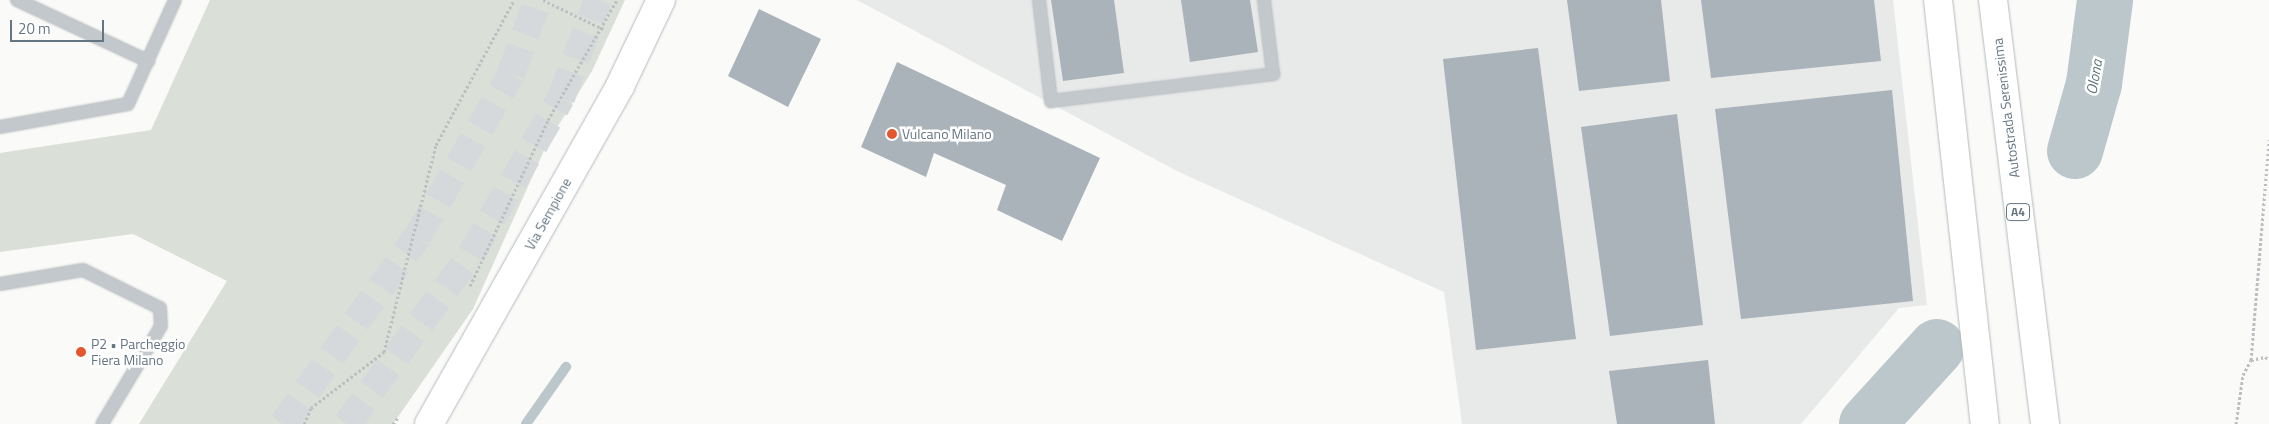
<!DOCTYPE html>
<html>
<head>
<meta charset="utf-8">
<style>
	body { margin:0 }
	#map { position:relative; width:2269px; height:424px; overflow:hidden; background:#fafaf8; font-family:"Titillium Web",sans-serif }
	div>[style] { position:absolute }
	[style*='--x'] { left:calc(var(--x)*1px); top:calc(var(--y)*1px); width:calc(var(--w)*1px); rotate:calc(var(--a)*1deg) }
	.built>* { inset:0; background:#e8e9e9 }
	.green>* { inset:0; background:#dadfd7 }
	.stream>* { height:10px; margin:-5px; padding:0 5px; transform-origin:5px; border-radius:5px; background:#bbc7cb }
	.river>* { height:56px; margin:-28px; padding:0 28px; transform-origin:28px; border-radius:28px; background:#bbc7cb }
	.building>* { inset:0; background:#aab3b9 }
	.motorway-tunnel>* { height:28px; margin-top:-14px; transform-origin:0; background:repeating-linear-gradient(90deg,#d5d9db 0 28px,transparent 0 42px) }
	.path>* { height:3px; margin-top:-1.5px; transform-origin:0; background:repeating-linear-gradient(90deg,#bbbfc2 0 2.5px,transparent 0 5px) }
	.roads { filter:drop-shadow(0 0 1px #b5babe) drop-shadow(0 0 1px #b5babe) }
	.service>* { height:12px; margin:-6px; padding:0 6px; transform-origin:6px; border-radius:6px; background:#c3c8cc }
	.primary>* { height:28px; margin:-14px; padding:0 14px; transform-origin:14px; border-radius:14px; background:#fff }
	.motorway>* { height:28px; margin:-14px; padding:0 14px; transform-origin:14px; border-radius:14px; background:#fff }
	.dots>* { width:14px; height:14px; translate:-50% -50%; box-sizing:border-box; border:2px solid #fff; border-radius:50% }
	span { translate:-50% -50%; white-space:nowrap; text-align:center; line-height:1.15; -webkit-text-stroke:5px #fff; paint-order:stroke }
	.shield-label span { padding:1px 4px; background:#fff; border:1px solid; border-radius:4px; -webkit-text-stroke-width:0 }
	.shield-label { font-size:12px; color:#657683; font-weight:700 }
	.street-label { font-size:14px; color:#657683 }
	.poi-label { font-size:14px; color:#657683 }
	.left { translate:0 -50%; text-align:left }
	.water-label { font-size:15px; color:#60757c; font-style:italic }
	.scale { position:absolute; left:10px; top:20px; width:94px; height:22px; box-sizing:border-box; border:2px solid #657683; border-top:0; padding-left:6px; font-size:15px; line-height:18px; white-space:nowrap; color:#657683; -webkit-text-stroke:4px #fff; paint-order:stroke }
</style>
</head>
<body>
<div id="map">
	<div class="built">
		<div style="clip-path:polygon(857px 0,1893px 0,1927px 305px,1899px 308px,1801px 424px,1462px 424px,1444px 292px,1179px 172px)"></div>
	</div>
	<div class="green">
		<div style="clip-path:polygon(210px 0,625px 0,592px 71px,547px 144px,473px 309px,393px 424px,139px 424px,227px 281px,133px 234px,0 252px,0 153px,151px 130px)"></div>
	</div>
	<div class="stream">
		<div style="--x:526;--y:424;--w:70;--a:-54.9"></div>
	</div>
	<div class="river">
		<div style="--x:2075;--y:151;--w:70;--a:-74.2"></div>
		<div style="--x:2094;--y:84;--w:85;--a:-82.5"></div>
		<div style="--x:1867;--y:424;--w:104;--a:-47.7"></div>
	</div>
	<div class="building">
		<div style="clip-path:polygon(1051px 0,1114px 0,1124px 73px,1063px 81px)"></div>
		<div style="clip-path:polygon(1181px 0,1250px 0,1258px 52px,1190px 62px)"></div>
		<div style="clip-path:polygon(1567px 0,1661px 0,1670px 81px,1579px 91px)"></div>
		<div style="clip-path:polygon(1701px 0,1874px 0,1881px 61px,1711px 78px)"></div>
		<div style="clip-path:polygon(759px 9px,821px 39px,788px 107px,728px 76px)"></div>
		<div style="clip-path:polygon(1538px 48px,1576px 339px,1476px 350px,1443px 59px)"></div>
		<div style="clip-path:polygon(897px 62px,1100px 158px,1062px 241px,997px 210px,1006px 185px,934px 153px,926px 177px,861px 147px)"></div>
		<div style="clip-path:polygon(1892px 90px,1913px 301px,1741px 319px,1715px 109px)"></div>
		<div style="clip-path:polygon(1677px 114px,1703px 325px,1610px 336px,1581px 127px)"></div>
		<div style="clip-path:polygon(1708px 360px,1715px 424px,1617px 424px,1609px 371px)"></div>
	</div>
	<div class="motorway-tunnel">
		<div style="--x:283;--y:424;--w:230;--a:-54.4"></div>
		<div style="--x:417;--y:237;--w:188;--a:-60"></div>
		<div style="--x:511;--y:74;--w:79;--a:-70"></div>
		<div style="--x:347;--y:424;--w:210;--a:-53.9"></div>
		<div style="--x:471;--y:254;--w:180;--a:-60"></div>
		<div style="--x:561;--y:98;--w:105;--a:-69.3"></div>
	</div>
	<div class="path">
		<div style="--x:543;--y:0;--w:67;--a:25.8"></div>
		<div style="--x:470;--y:286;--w:183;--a:-64.8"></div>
		<div style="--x:548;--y:120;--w:138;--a:-60.1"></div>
		<div style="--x:2251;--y:360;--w:221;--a:-85.3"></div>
		<div style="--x:304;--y:424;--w:17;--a:-66"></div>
		<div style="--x:311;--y:408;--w:92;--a:-37.5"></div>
		<div style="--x:384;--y:352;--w:213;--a:-75.9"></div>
		<div style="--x:436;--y:145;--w:165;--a:-61.7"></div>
		<div style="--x:393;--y:424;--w:10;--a:-53"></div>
		<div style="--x:2236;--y:424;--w:49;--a:-81.9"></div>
		<div style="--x:2243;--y:375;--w:17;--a:-62"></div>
		<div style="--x:2251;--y:360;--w:14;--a:-12"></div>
		<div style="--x:2265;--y:357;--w:4;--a:27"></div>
	</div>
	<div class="roads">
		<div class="service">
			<div style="--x:17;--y:0;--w:145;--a:25"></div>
			<div style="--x:1039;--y:0;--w:102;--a:83.2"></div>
			<div style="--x:1051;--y:101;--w:224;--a:-6.9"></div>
			<div style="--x:1273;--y:74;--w:75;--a:-96.9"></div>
			<div style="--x:0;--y:127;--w:130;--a:-10.2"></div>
			<div style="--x:128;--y:104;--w:114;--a:-65.7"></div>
			<div style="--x:0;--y:284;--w:84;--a:-9.6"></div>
			<div style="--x:83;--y:270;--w:86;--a:26.3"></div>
			<div style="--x:160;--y:308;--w:18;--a:87"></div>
			<div style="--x:161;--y:326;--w:114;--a:121"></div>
		</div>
		<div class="primary">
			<div style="--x:429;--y:424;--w:388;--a:-60.5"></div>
			<div style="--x:620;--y:86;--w:95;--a:-64.5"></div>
		</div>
		<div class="motorway">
			<div style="--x:1938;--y:0;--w:427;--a:83.7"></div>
			<div style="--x:1993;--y:0;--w:427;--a:83"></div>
		</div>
	</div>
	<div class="dots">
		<div style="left:892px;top:134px;background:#e4572e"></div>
		<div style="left:81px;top:352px;background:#e4572e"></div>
	</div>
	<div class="shield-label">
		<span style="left:2018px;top:212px">A4</span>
	</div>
	<div class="street-label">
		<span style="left:2006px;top:108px;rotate:-97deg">Autostrada Serenissima</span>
		<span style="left:548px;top:214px;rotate:-61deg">Via Sempione</span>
	</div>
	<div class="poi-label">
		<span class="left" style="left:902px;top:134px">Vulcano Milano</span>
		<span class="left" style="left:91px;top:352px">P2 • Parcheggio<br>Fiera Milano</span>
	</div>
	<div class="water-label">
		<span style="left:2094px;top:77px;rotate:-80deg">Olona</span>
	</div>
	<div class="scale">20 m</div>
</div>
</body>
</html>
